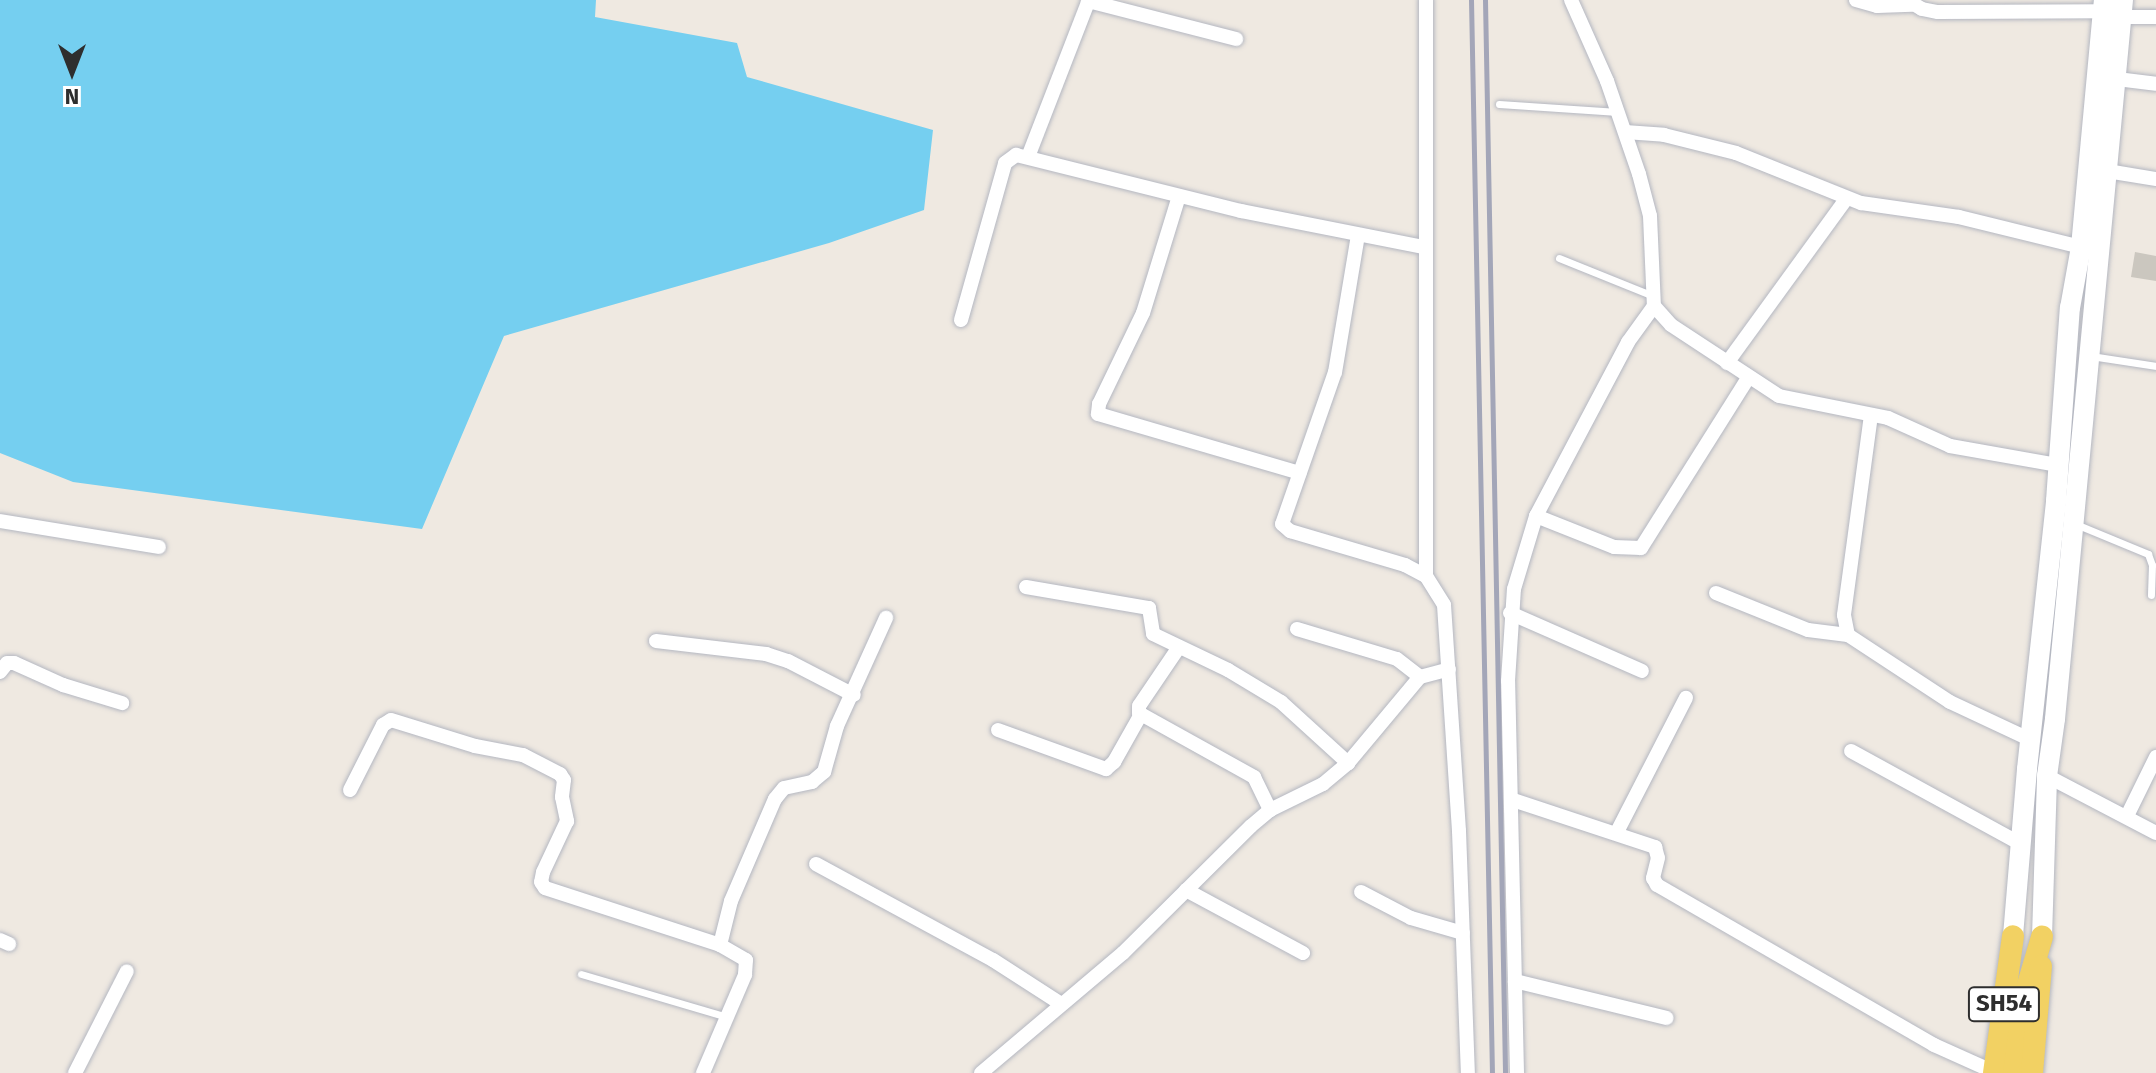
<!DOCTYPE html>
<html>
<head>
<meta charset="utf-8">
<style>
	body { margin:0 }
	#map { position:relative; width:2156px; height:1073px; overflow:hidden; background:#efe9e1; font-family:"Fira Sans",sans-serif }
	div>[style] { position:absolute }
	[style*='--x'] { left:calc(var(--x)*1px); top:calc(var(--y)*1px); width:calc(var(--w)*1px); rotate:calc(var(--a)*1deg) }
	.water>* { inset:0; background:#75cff0 }
	.building>* { inset:0; background:#cbc7bf }
	.roads { filter:drop-shadow(0 0 2px #b4b7c1) drop-shadow(0 0 2px #b4b7c1) }
	.lane>* { height:7px; margin:-3.5px; padding:0 3.5px; transform-origin:3.5px; border-radius:3.5px; background:#fff }
	.street>* { height:14px; margin:-7px; padding:0 7px; transform-origin:7px; border-radius:7px; background:#fff }
	.secondary>* { height:20px; margin:-10px; padding:0 10px; transform-origin:10px; border-radius:10px; background:#fff }
	.primary>* { height:22px; margin:-11px; padding:0 11px; transform-origin:11px; border-radius:11px; background:#f2d163 }
	.rail>* { height:5px; margin:-2.5px; padding:0 2.5px; transform-origin:2.5px; border-radius:2.5px; background:#a3a6b8 }
	span { translate:-50% -50%; white-space:nowrap; text-align:center; line-height:1.15; -webkit-text-stroke:6px #fff; paint-order:stroke }
	.shield-label span { padding:2px 6px; background:#fff; border:2px solid; border-radius:6px; -webkit-text-stroke-width:0 }
	.shield-label { font-size:24px; color:#2e2e2e; font-weight:700 }
	.north { position:absolute; left:32px; top:32px; width:80px; height:80px; -webkit-text-stroke:6px #fff; paint-order:stroke; rotate:180deg; font-size:22px; font-weight:700; line-height:32px; text-align:center; color:#2e2e2e }
	.north::after { content:''; display:block; margin:auto; width:28px; height:36px; background:#2e2e2e; clip-path:polygon(50% 0,100% 100%,50% 72%,0 100%) }
</style>
</head>
<body>
<div id="map">
	<div class="water">
		<div style="clip-path:polygon(0 0,596px 0,595px 17px,737px 43px,747px 77px,933px 130px,924px 210px,829px 243px,504px 336px,422px 529px,73px 482px,0 453px)"></div>
	</div>
	<div class="building">
		<div style="clip-path:polygon(2135px 252px,2156px 256px,2156px 281px,2131px 277px)"></div>
	</div>
	<div class="roads">
		<div class="lane">
			<div style="--x:1499;--y:104;--w:119;--a:3.8"></div>
			<div style="--x:1559;--y:258;--w:101;--a:22"></div>
			<div style="--x:2091;--y:356;--w:66;--a:8.7"></div>
			<div style="--x:2078;--y:525;--w:76;--a:22.5"></div>
			<div style="--x:2148;--y:554;--w:12;--a:70"></div>
			<div style="--x:2152;--y:565;--w:30;--a:92"></div>
			<div style="--x:581;--y:974;--w:152;--a:16.4"></div>
		</div>
		<div class="street">
			<div style="--x:1571;--y:0;--w:89;--a:66"></div>
			<div style="--x:1607;--y:81;--w:98;--a:71"></div>
			<div style="--x:1639;--y:174;--w:43;--a:75.3"></div>
			<div style="--x:1650;--y:216;--w:90;--a:87.5"></div>
			<div style="--x:1654;--y:306;--w:25;--a:48"></div>
			<div style="--x:1671;--y:325;--w:129;--a:33.3"></div>
			<div style="--x:1779;--y:396;--w:111;--a:11.4"></div>
			<div style="--x:1888;--y:418;--w:68;--a:24.3"></div>
			<div style="--x:1950;--y:446;--w:110;--a:10"></div>
			<div style="--x:1856;--y:0;--w:22;--a:16"></div>
			<div style="--x:1877;--y:6;--w:35;--a:-2"></div>
			<div style="--x:1907;--y:0;--w:17;--a:31"></div>
			<div style="--x:1922;--y:9;--w:16;--a:11"></div>
			<div style="--x:1938;--y:12;--w:166;--a:-0.3"></div>
			<div style="--x:1088;--y:1;--w:153;--a:14.4"></div>
			<div style="--x:2122;--y:17;--w:34;--a:0"></div>
			<div style="--x:2117;--y:79;--w:39;--a:7"></div>
			<div style="--x:1625;--y:132;--w:39;--a:4"></div>
			<div style="--x:1664;--y:135;--w:74;--a:14"></div>
			<div style="--x:1736;--y:153;--w:135;--a:21.8"></div>
			<div style="--x:1861;--y:203;--w:99;--a:8.1"></div>
			<div style="--x:1959;--y:217;--w:126;--a:13.8"></div>
			<div style="--x:1028;--y:157;--w:168;--a:-68.8"></div>
			<div style="--x:2107;--y:171;--w:50;--a:9.3"></div>
			<div style="--x:1179;--y:196;--w:122;--a:107.1"></div>
			<div style="--x:1143;--y:313;--w:101;--a:115.8"></div>
			<div style="--x:1099;--y:404;--w:10;--a:96"></div>
			<div style="--x:1098;--y:414;--w:210;--a:16.3"></div>
			<div style="--x:1358;--y:235;--w:139;--a:99.5"></div>
			<div style="--x:1335;--y:372;--w:161;--a:109.2"></div>
			<div style="--x:1282;--y:524;--w:11;--a:41"></div>
			<div style="--x:1290;--y:531;--w:120;--a:16.5"></div>
			<div style="--x:1405;--y:565;--w:24;--a:28"></div>
			<div style="--x:1426;--y:576;--w:34;--a:58"></div>
			<div style="--x:1444;--y:605;--w:226;--a:86.2"></div>
			<div style="--x:1459;--y:831;--w:242;--a:87.9"></div>
			<div style="--x:961;--y:320;--w:163;--a:-74.3"></div>
			<div style="--x:1005;--y:163;--w:14;--a:-36"></div>
			<div style="--x:1016;--y:155;--w:232;--a:14"></div>
			<div style="--x:1241;--y:211;--w:186;--a:11.2"></div>
			<div style="--x:1727;--y:363;--w:203;--a:-54"></div>
			<div style="--x:1871;--y:415;--w:202;--a:97.7"></div>
			<div style="--x:1844;--y:615;--w:20;--a:79"></div>
			<div style="--x:1848;--y:635;--w:122;--a:33.3"></div>
			<div style="--x:1950;--y:702;--w:89;--a:25.1"></div>
			<div style="--x:1536;--y:516;--w:84;--a:21.7"></div>
			<div style="--x:1614;--y:547;--w:27;--a:2"></div>
			<div style="--x:1641;--y:548;--w:201;--a:-57.8"></div>
			<div style="--x:0;--y:521;--w:161;--a:9.3"></div>
			<div style="--x:1426;--y:576;--w:576;--a:-90"></div>
			<div style="--x:1026;--y:587;--w:125;--a:9.7"></div>
			<div style="--x:1149;--y:608;--w:26;--a:81"></div>
			<div style="--x:1153;--y:634;--w:83;--a:25.6"></div>
			<div style="--x:1228;--y:670;--w:62;--a:31.1"></div>
			<div style="--x:1281;--y:702;--w:91;--a:42.3"></div>
			<div style="--x:1716;--y:593;--w:99;--a:21.9"></div>
			<div style="--x:1808;--y:630;--w:40;--a:7.1"></div>
			<div style="--x:1510;--y:613;--w:144;--a:23.7"></div>
			<div style="--x:1297;--y:629;--w:104;--a:16.7"></div>
			<div style="--x:1397;--y:659;--w:29;--a:38"></div>
			<div style="--x:656;--y:641;--w:111;--a:6.7"></div>
			<div style="--x:766;--y:654;--w:23;--a:18"></div>
			<div style="--x:788;--y:661;--w:74;--a:27.3"></div>
			<div style="--x:1179;--y:647;--w:71;--a:124.1"></div>
			<div style="--x:1139;--y:706;--w:7;--a:90"></div>
			<div style="--x:1139;--y:713;--w:132;--a:29.1"></div>
			<div style="--x:1254;--y:777;--w:37;--a:64"></div>
			<div style="--x:0;--y:672;--w:11;--a:-52"></div>
			<div style="--x:7;--y:663;--w:7;--a:0"></div>
			<div style="--x:14;--y:663;--w:54;--a:24.2"></div>
			<div style="--x:63;--y:685;--w:62;--a:17"></div>
			<div style="--x:998;--y:730;--w:115;--a:19.9"></div>
			<div style="--x:1106;--y:769;--w:11;--a:-41"></div>
			<div style="--x:1114;--y:762;--w:55;--a:-60.6"></div>
			<div style="--x:1851;--y:751;--w:194;--a:28.7"></div>
			<div style="--x:2047;--y:776;--w:123;--a:27.6"></div>
			<div style="--x:350;--y:790;--w:73;--a:-63.1"></div>
			<div style="--x:383;--y:725;--w:9;--a:-32"></div>
			<div style="--x:391;--y:720;--w:88;--a:17.2"></div>
			<div style="--x:475;--y:746;--w:49;--a:10.6"></div>
			<div style="--x:523;--y:755;--w:42;--a:27.2"></div>
			<div style="--x:560;--y:774;--w:7;--a:56"></div>
			<div style="--x:564;--y:780;--w:17;--a:97"></div>
			<div style="--x:562;--y:797;--w:25;--a:78"></div>
			<div style="--x:567;--y:821;--w:56;--a:115.2"></div>
			<div style="--x:543;--y:872;--w:10;--a:101"></div>
			<div style="--x:541;--y:882;--w:7;--a:56"></div>
			<div style="--x:545;--y:888;--w:184;--a:18"></div>
			<div style="--x:720;--y:945;--w:30;--a:30"></div>
			<div style="--x:746;--y:960;--w:15;--a:94"></div>
			<div style="--x:745;--y:975;--w:107;--a:113.2"></div>
			<div style="--x:1513;--y:800;--w:150;--a:18.3"></div>
			<div style="--x:1655;--y:847;--w:11;--a:75"></div>
			<div style="--x:1658;--y:858;--w:21;--a:104"></div>
			<div style="--x:1653;--y:878;--w:8;--a:60"></div>
			<div style="--x:1657;--y:885;--w:320;--a:30"></div>
			<div style="--x:1934;--y:1045;--w:66;--a:24.2"></div>
			<div style="--x:2127;--y:816;--w:66;--a:-63.8"></div>
			<div style="--x:1617;--y:832;--w:151;--a:-62.8"></div>
			<div style="--x:816;--y:864;--w:201;--a:28.5"></div>
			<div style="--x:993;--y:960;--w:81;--a:32.9"></div>
			<div style="--x:1186;--y:890;--w:133;--a:28.3"></div>
			<div style="--x:1361;--y:892;--w:56;--a:27.5"></div>
			<div style="--x:1411;--y:918;--w:54;--a:16.1"></div>
			<div style="--x:0;--y:940;--w:10;--a:24"></div>
			<div style="--x:720;--y:945;--w:45;--a:-76"></div>
			<div style="--x:731;--y:901;--w:111;--a:-66.7"></div>
			<div style="--x:775;--y:799;--w:14;--a:-51"></div>
			<div style="--x:784;--y:788;--w:29;--a:-12"></div>
			<div style="--x:812;--y:782;--w:16;--a:-40"></div>
			<div style="--x:824;--y:772;--w:48;--a:-74.2"></div>
			<div style="--x:837;--y:726;--w:119;--a:-65.6"></div>
			<div style="--x:1515;--y:981;--w:156;--a:13.7"></div>
			<div style="--x:75;--y:1073;--w:114;--a:-63"></div>
			<div style="--x:981;--y:1073;--w:186;--a:-40.2"></div>
			<div style="--x:1123;--y:953;--w:180;--a:-44.8"></div>
			<div style="--x:1251;--y:826;--w:25;--a:-40"></div>
			<div style="--x:1270;--y:810;--w:59;--a:-26.1"></div>
			<div style="--x:1323;--y:784;--w:33;--a:-40"></div>
			<div style="--x:1348;--y:763;--w:112;--a:-50.1"></div>
			<div style="--x:1420;--y:677;--w:30;--a:-15"></div>
			<div style="--x:1517;--y:1073;--w:392;--a:-91.3"></div>
			<div style="--x:1508;--y:681;--w:92;--a:-86.3"></div>
			<div style="--x:1514;--y:589;--w:76;--a:-73.2"></div>
			<div style="--x:1536;--y:516;--w:197;--a:-62.1"></div>
			<div style="--x:1628;--y:342;--w:44;--a:-54.2"></div>
		</div>
		<div class="secondary">
			<div style="--x:2013;--y:936;--w:168;--a:-85.2"></div>
			<div style="--x:2027;--y:769;--w:270;--a:-83.8"></div>
			<div style="--x:2056;--y:501;--w:194;--a:-85.9"></div>
			<div style="--x:2070;--y:308;--w:62;--a:-79.8"></div>
			<div style="--x:2081;--y:247;--w:248;--a:-84.7"></div>
			<div style="--x:2042;--y:937;--w:161;--a:-88.2"></div>
			<div style="--x:2047;--y:776;--w:58;--a:-82"></div>
			<div style="--x:2055;--y:719;--w:722;--a:-84.6"></div>
		</div>
		<div class="primary">
			<div style="--x:1994;--y:1073;--w:138;--a:-82.1"></div>
			<div style="--x:2014;--y:1073;--w:76;--a:-82.4"></div>
			<div style="--x:2024;--y:998;--w:64;--a:-73.6"></div>
			<div style="--x:2032;--y:1073;--w:107;--a:-85.2"></div>
		</div>
	</div>
	<div class="rail">
		<div style="--x:1471;--y:0;--w:1073;--a:88.88"></div>
		<div style="--x:1485;--y:0;--w:1073;--a:88.93"></div>
	</div>
	<div class="shield-label">
		<span style="left:2004px;top:1004px">SH54</span>
	</div>
	<div class="north">N</div>
</div>
</body>
</html>
